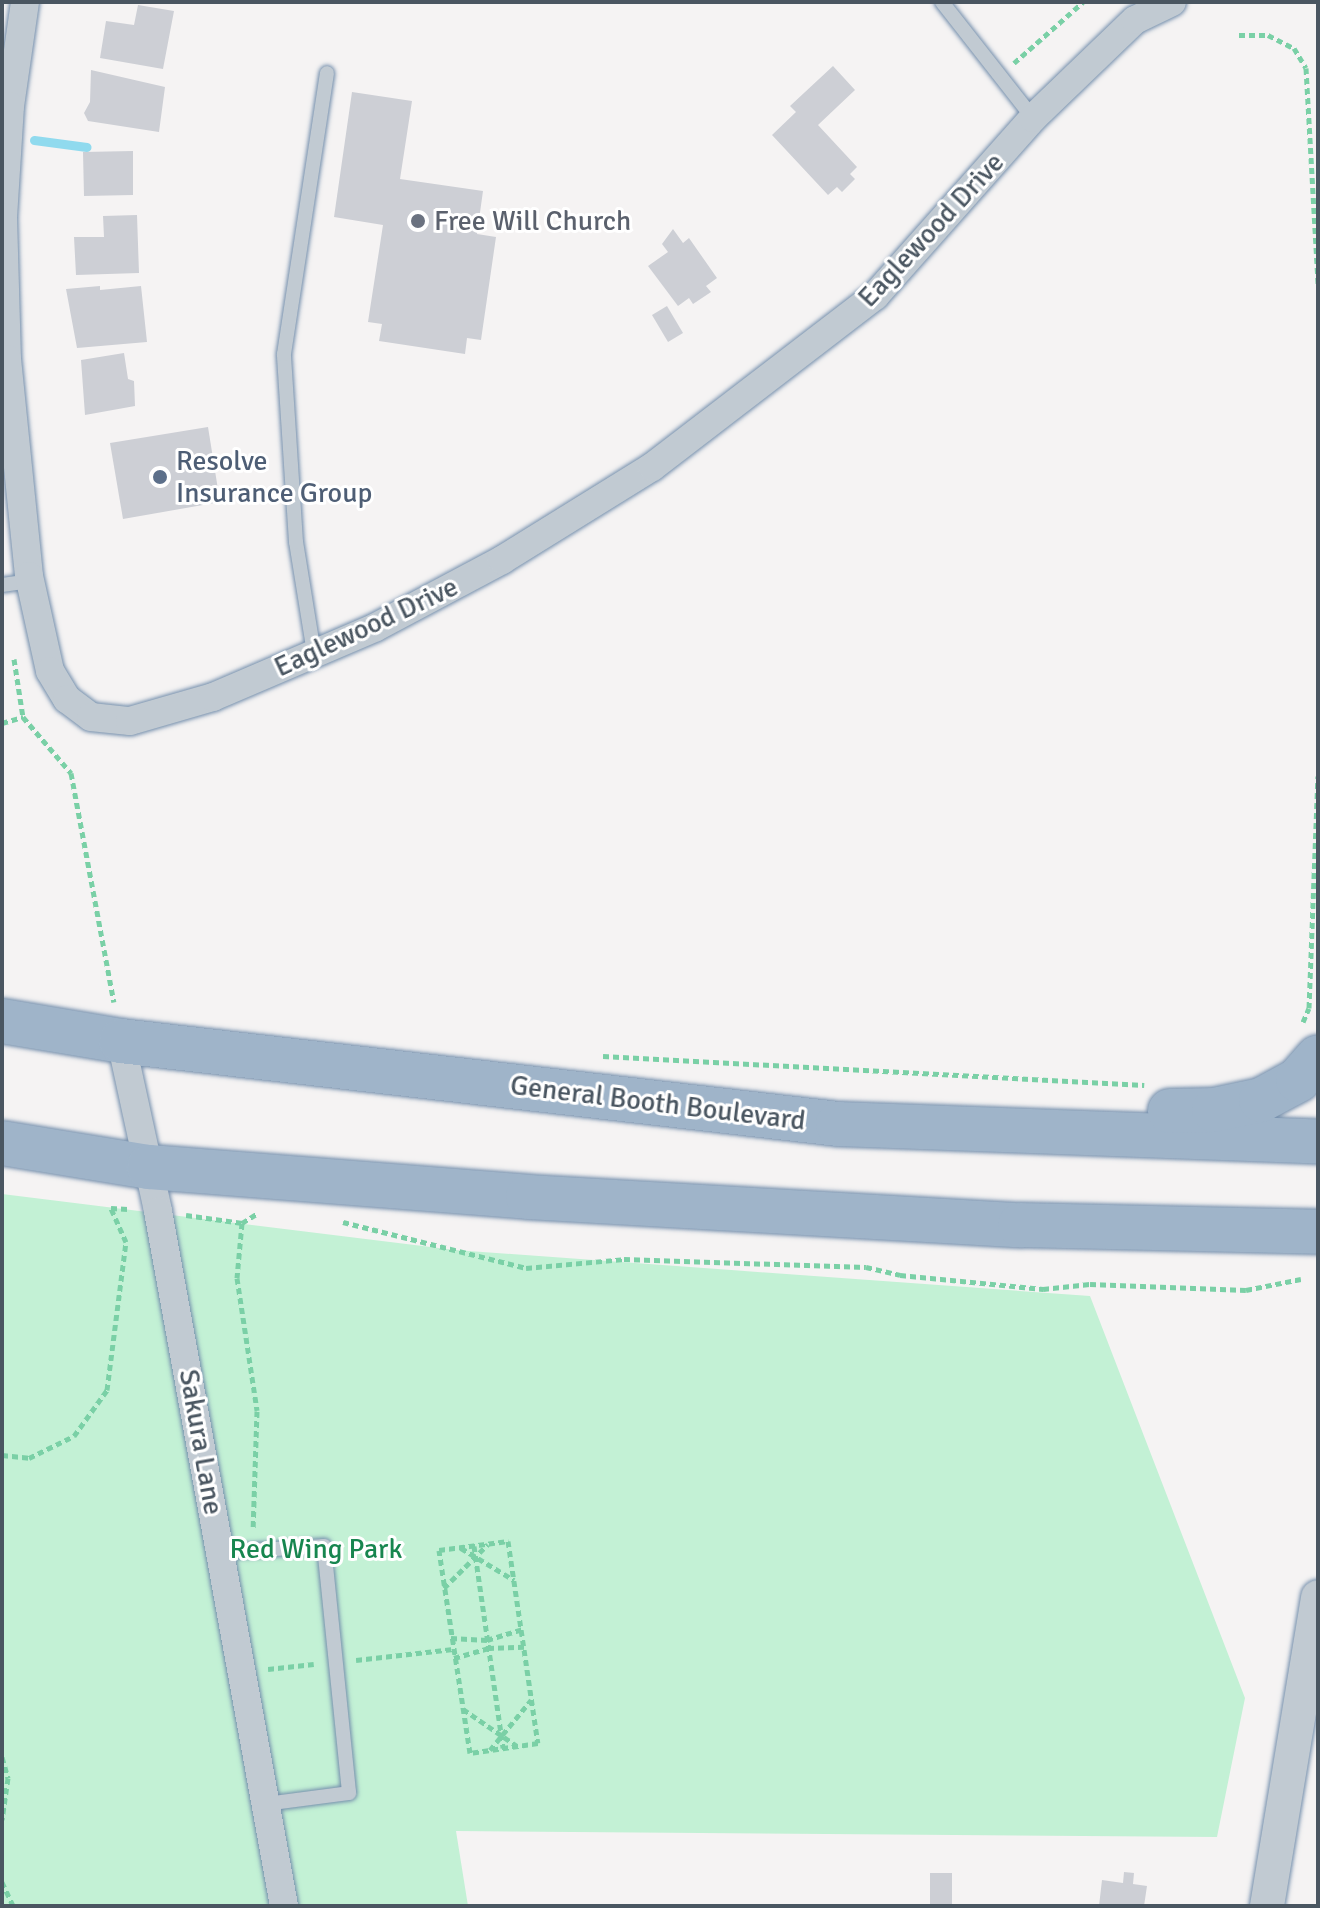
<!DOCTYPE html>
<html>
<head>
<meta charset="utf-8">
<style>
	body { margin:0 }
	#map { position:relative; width:1320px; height:1908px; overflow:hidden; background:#f5f3f3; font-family:Signika,sans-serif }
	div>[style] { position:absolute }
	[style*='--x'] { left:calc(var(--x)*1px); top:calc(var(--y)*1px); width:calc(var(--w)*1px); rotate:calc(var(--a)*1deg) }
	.green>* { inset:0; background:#c3f1d5 }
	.stream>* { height:9px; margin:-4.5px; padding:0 4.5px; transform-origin:4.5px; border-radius:4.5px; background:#90daee }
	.building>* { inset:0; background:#cdcfd5 }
	.path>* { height:5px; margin-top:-2.5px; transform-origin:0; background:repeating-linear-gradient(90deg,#7ad0a6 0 6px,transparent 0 10px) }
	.roads { filter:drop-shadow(0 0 2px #7690ad) drop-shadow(0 0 2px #7690ad) }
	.service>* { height:14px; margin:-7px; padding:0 7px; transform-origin:7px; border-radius:7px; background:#c1cad2 }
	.minor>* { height:28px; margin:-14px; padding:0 14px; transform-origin:14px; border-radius:14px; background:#c1cad2 }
	.tertiary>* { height:34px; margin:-17px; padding:0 17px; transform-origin:17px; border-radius:17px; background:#c1cad2 }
	.trunk>* { height:44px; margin:-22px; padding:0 22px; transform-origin:22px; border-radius:22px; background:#9fb4c9 }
	.dots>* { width:22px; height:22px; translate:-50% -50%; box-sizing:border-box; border:4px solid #fff; border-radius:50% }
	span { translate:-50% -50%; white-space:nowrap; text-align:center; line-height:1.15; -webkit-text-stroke:6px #fff; paint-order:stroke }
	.worship-label { font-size:28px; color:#5b616d }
	.left { translate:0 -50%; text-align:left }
	.street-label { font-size:28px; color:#4a5661 }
	.service-label { font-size:28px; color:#4e5e75 }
	.park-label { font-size:28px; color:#17864f }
	.frame { position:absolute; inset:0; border:4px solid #4a5661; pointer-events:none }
</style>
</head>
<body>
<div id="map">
	<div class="green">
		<div style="clip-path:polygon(2px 1194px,455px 1250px,1090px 1296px,1245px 1698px,1217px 1837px,456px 1831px,468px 1906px,2px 1906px)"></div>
	</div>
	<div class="stream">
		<div style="--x:34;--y:140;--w:53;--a:7.5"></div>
	</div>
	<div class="building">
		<div style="clip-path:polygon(138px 5px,174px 11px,163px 69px,100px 58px,106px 21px,134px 25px)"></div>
		<div style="clip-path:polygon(833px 66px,855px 90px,818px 125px,857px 167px,850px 174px,855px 179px,842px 192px,837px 187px,828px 195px,772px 135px,796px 112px,790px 106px)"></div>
		<div style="clip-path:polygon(91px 70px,165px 87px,159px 132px,88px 121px,84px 113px,90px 102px)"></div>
		<div style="clip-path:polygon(352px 92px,412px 101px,400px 179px,483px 191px,477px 234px,496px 237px,481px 340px,467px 338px,465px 354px,379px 341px,382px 324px,368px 322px,383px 225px,334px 217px)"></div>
		<div style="clip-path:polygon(133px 151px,133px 195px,84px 196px,83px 152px)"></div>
		<div style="clip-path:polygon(137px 215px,139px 273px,76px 275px,74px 237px,104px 237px,103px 216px)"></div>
		<div style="clip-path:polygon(673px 229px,683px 243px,689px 238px,717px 278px,706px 286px,711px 292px,693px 304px,689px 298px,678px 306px,648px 266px,668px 252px,662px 244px)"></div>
		<div style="clip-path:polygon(100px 286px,100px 290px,141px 286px,147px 342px,77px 348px,66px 289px)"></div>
		<div style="clip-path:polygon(667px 306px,683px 333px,668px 342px,652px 315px)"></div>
		<div style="clip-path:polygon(124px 353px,128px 379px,134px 381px,135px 406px,85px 415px,81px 360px)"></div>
		<div style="clip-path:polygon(208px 427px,220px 502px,123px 519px,110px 443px)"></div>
		<div style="clip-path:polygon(1124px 1872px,1134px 1873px,1133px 1884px,1147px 1886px,1144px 1906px,1099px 1906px,1102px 1880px,1123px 1883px)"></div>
		<div style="clip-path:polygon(930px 1873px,952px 1873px,952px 1906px,930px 1906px)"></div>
	</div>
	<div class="path">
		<div style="--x:1239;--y:35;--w:29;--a:0"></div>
		<div style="--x:1268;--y:35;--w:29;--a:27"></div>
		<div style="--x:1294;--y:48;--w:23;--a:59"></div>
		<div style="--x:1306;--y:68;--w:217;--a:86.8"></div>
		<div style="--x:1014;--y:63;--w:92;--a:-41.5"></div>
		<div style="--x:14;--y:659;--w:59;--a:81.2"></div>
		<div style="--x:23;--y:717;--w:74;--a:49.4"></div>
		<div style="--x:71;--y:773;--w:233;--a:79.4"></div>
		<div style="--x:2;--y:723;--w:22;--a:-16"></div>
		<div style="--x:1303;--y:1022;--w:15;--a:-67"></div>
		<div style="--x:1309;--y:1008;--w:232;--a:-87.8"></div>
		<div style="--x:603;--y:1056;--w:542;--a:3.07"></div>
		<div style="--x:186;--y:1215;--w:57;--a:8.1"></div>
		<div style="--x:242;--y:1223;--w:55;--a:95.2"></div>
		<div style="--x:237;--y:1278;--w:134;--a:81.4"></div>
		<div style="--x:257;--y:1411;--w:119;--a:91.9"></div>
		<div style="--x:343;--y:1222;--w:189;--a:14.1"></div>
		<div style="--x:526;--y:1268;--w:98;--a:-5.2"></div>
		<div style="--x:624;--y:1259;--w:242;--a:1.9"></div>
		<div style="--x:866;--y:1267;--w:35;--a:13"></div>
		<div style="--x:900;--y:1275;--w:144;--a:5.6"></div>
		<div style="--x:1043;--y:1289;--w:47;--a:-6.1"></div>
		<div style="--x:1090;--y:1284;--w:156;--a:2.2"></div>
		<div style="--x:1246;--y:1290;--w:56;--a:-11.3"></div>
		<div style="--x:242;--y:1223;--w:19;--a:-32"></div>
		<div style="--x:2;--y:1455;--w:27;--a:6"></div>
		<div style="--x:29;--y:1458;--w:50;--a:-26.1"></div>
		<div style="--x:74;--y:1436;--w:57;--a:-54.3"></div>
		<div style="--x:107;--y:1390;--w:149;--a:-82.7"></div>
		<div style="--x:126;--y:1242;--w:37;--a:-114"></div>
		<div style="--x:111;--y:1208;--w:17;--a:3"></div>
		<div style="--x:508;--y:1541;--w:204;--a:81.6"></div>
		<div style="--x:538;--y:1743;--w:69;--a:171.6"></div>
		<div style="--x:470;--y:1753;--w:205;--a:-98.7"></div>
		<div style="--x:439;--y:1550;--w:70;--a:-7.4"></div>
		<div style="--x:474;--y:1546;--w:204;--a:81.8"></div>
		<div style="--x:461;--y:1548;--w:62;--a:31.1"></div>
		<div style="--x:444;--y:1588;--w:62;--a:-45"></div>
		<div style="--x:451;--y:1638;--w:36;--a:3"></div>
		<div style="--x:487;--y:1640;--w:37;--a:-17"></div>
		<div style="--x:454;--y:1658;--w:35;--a:-16"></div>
		<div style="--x:488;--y:1648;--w:37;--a:-2"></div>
		<div style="--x:356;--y:1660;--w:98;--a:-6.5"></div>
		<div style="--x:268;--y:1669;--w:46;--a:-6.2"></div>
		<div style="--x:463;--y:1709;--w:65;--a:34.4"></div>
		<div style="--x:490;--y:1750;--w:65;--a:-50.6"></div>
		<div style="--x:2;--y:1757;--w:22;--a:74"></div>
		<div style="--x:8;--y:1778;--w:42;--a:98.1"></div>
		<div style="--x:2;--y:1882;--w:26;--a:65"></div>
	</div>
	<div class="roads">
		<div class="service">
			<div style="--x:942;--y:2;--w:147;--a:51.9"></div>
			<div style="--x:2;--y:585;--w:28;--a:-8"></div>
			<div style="--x:314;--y:653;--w:112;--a:-99.2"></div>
			<div style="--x:296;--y:542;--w:188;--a:-93.7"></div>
			<div style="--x:284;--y:354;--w:284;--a:-81.3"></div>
			<div style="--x:221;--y:1552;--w:103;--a:-3.3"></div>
			<div style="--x:324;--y:1546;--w:248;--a:84.2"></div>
			<div style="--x:349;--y:1793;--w:84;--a:172.5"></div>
		</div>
		<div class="minor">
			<div style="--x:25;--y:2;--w:105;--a:98.2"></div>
			<div style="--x:10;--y:106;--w:111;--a:93.6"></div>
			<div style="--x:3;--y:217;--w:142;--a:88.4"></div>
			<div style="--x:7;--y:359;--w:218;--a:84.2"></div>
			<div style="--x:29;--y:576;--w:97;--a:77.5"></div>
			<div style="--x:50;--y:671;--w:33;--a:59"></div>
			<div style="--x:67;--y:699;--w:30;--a:37"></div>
			<div style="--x:91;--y:717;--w:39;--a:6"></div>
			<div style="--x:130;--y:721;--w:86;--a:-16.1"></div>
			<div style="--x:213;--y:697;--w:177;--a:-23.2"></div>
			<div style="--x:376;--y:627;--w:143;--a:-28"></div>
			<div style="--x:502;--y:560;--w:176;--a:-31.8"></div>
			<div style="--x:652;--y:467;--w:281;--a:-37.5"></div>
			<div style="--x:875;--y:296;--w:238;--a:-48.4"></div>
			<div style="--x:1033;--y:118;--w:141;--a:-43.9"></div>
			<div style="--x:1135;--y:20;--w:41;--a:-25.9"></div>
			<div style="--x:121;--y:1041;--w:174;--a:77.7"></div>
			<div style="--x:158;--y:1211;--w:706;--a:79.72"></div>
		</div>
		<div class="tertiary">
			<div style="--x:1267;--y:1906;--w:313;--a:-80.6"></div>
		</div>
		<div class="trunk">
			<div style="--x:2;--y:1021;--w:121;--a:9.5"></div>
			<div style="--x:121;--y:1041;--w:722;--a:6.6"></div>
			<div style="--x:838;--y:1124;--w:480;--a:2.1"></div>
			<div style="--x:1170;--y:1111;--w:44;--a:-1.3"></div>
			<div style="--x:1214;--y:1110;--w:48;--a:-12"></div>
			<div style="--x:1261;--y:1100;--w:42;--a:-28.4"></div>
			<div style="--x:1298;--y:1080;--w:30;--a:-49"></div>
			<div style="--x:2;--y:1143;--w:149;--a:9.3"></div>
			<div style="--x:149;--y:1167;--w:380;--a:4.5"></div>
			<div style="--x:528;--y:1197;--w:493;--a:3.3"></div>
			<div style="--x:1020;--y:1225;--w:298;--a:1.3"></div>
		</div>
	</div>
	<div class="dots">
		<div style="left:418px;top:221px;background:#6b7280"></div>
		<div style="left:160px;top:477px;background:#5c6f8a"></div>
	</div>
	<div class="worship-label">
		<span class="left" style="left:434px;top:221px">Free Will Church</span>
	</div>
	<div class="street-label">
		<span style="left:931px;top:230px;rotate:-47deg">Eaglewood Drive</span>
		<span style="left:366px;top:627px;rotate:-25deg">Eaglewood Drive</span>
		<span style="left:658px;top:1103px;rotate:7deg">General Booth Boulevard</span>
		<span style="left:201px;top:1442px;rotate:80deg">Sakura Lane</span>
	</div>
	<div class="service-label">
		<span class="left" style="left:176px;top:477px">Resolve<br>Insurance Group</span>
	</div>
	<div class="park-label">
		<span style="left:316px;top:1549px">Red Wing Park</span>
	</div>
	<div class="frame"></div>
</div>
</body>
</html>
